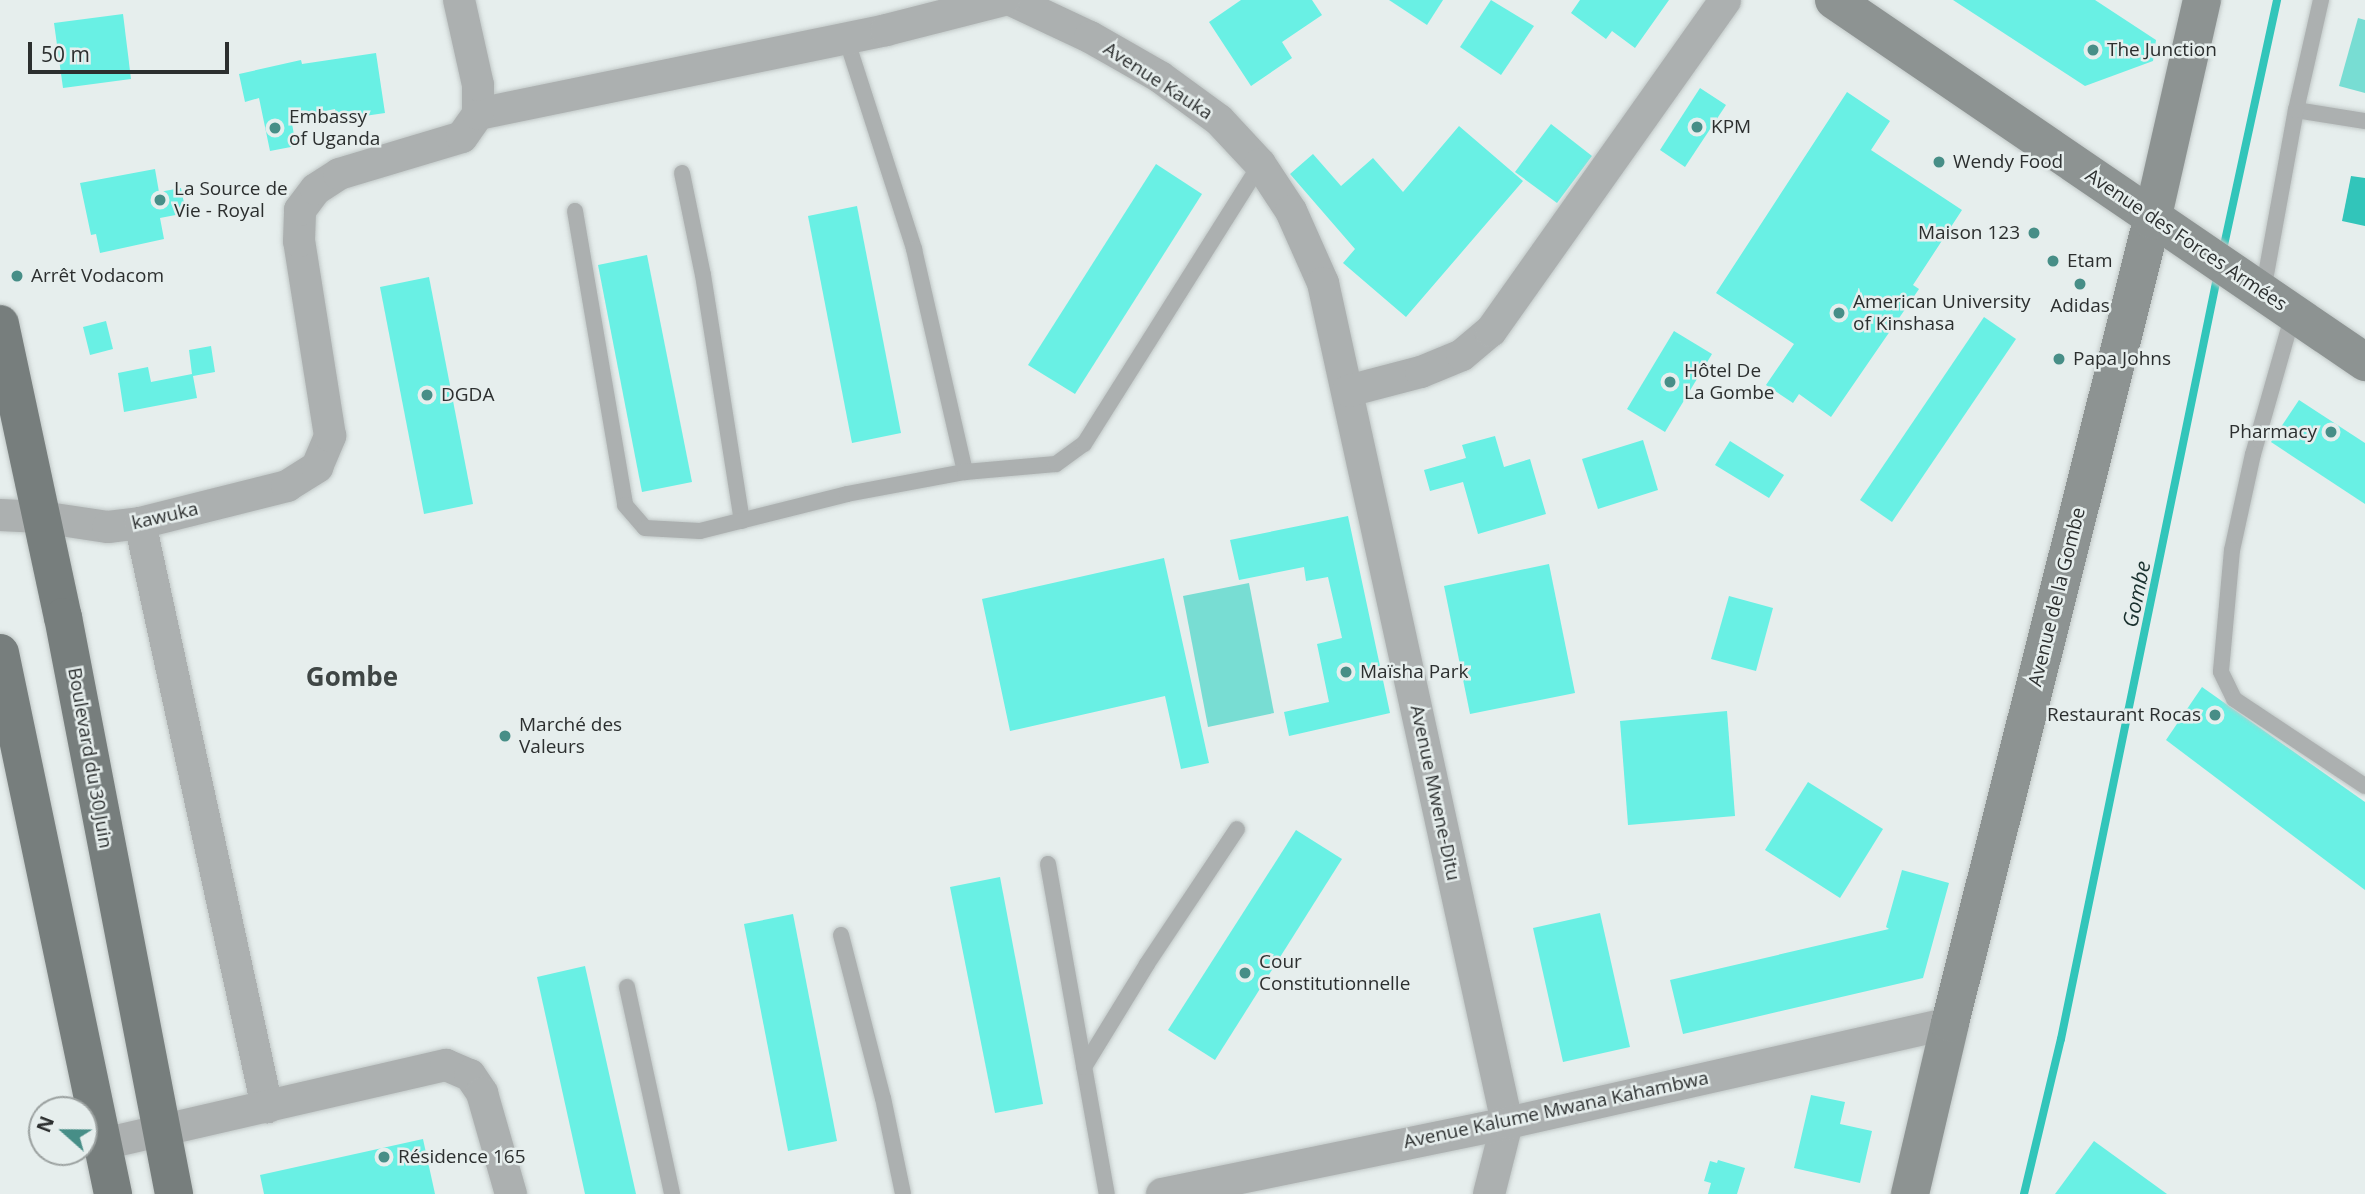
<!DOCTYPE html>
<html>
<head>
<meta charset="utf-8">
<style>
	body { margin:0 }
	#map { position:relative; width:2365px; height:1194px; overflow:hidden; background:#e6eeed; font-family:"Open Sans",sans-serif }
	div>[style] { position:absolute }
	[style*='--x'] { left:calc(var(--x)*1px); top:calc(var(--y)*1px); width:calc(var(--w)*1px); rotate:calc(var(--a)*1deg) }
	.green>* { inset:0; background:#78ddd3 }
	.water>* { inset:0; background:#32c5ba }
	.stream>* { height:8px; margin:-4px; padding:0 4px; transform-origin:4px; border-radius:4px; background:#32c5ba }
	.building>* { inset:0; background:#69f0e4 }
	.roads { filter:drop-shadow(0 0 2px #c1c8c7) drop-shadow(0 0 2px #c1c8c7) }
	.lane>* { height:16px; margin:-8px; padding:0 8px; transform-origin:8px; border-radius:8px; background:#acb0b0 }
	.street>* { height:32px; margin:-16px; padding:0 16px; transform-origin:16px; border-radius:16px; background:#acb0b0 }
	.secondary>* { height:38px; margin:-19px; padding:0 19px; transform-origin:19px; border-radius:19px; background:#8d9392 }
	.primary>* { height:38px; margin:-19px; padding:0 19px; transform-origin:19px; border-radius:19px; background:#777e7d }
	.dots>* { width:19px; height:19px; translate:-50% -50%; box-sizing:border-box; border:4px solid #e6eeed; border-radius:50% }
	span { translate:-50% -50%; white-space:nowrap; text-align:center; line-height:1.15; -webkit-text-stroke:5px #e6eeed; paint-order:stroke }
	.poi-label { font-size:19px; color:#2c2f2f }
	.left { translate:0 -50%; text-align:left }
	.right { translate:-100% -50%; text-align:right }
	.street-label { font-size:19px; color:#2c2f2f }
	.water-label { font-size:21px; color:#19302e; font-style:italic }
	.district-label { font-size:26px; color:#3f4645; font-weight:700 }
	.north { position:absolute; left:28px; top:1096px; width:70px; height:70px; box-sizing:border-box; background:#e6eeed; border:2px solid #9ca2a1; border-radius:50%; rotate:291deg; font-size:19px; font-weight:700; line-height:28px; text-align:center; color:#2c2f2f }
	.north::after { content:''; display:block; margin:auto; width:24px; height:32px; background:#478e87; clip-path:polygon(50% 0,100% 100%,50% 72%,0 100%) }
	.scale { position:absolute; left:28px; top:42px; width:201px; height:32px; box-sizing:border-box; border:4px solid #2c2f2f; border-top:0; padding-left:9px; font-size:21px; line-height:24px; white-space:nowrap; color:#2c2f2f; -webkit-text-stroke:5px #e6eeed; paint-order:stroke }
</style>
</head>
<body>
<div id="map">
	<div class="green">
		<div style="clip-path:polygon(2358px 18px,2365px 20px,2365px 93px,2339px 86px)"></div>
		<div style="clip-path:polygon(1249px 583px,1274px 713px,1208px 727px,1183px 596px)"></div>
	</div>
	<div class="water">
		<div style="clip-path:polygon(2351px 176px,2365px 178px,2365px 226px,2342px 221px)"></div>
	</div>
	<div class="stream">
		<div style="--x:2223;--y:250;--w:256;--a:-77.8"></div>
		<div style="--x:2024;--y:1194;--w:159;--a:-76.6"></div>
		<div style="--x:2061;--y:1039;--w:782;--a:-78.42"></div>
	</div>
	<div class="building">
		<div style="clip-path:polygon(1241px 0,1312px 0,1322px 15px,1282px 42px,1292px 58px,1251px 86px,1209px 22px)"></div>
		<div style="clip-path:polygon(1389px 0,1443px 0,1427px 25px)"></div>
		<div style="clip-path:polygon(1491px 0,1534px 26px,1501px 75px,1460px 47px)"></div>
		<div style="clip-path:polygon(1580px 0,1669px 0,1635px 48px,1612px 31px,1606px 39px,1571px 13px)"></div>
		<div style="clip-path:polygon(1953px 0,2095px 0,2156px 40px,2153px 61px,2085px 86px)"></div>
		<div style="clip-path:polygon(123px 14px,131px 79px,63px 88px,54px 23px)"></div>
		<div style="clip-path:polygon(376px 53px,385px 113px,337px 120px,335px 109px,291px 118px,296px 146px,270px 151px,259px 98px,245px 102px,239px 74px,301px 60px,302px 64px)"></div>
		<div style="clip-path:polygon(1700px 88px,1726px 105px,1685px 167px,1660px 150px)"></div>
		<div style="clip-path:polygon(1847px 92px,1890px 121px,1871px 150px,1962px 210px,1913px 285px,1919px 289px,1831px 417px,1799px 394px,1793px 403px,1766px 385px,1794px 344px,1716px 293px)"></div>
		<div style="clip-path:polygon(1551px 124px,1592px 156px,1557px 203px,1515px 172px)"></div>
		<div style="clip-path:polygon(1459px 126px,1523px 181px,1406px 317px,1343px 263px,1355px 249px,1290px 174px,1313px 154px,1341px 186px,1373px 158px,1403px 192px)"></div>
		<div style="clip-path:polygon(1156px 164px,1202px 194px,1075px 394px,1028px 365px)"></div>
		<div style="clip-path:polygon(155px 169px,159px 192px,181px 188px,186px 213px,160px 218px,164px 239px,100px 253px,96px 234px,91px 235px,80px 183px)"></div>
		<div style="clip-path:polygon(857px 206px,901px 433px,852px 443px,808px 216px)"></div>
		<div style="clip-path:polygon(647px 255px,692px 482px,642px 492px,598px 265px)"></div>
		<div style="clip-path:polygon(429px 277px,473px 504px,424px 514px,380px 287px)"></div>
		<div style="clip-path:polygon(1984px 317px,2016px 339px,1892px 522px,1860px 500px)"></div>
		<div style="clip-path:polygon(106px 321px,113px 349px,90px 355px,83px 327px)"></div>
		<div style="clip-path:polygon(1674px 331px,1712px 354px,1665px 432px,1627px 409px)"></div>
		<div style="clip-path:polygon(211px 346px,215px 372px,193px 376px,197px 398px,124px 412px,118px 373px,148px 367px,151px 382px,192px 374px,189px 350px)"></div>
		<div style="clip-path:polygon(2299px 400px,2365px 443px,2365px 504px,2271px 442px)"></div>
		<div style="clip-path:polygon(1495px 436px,1504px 467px,1530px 459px,1546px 514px,1478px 534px,1463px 482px,1430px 491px,1424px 470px,1466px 458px,1462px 445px)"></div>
		<div style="clip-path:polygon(1643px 440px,1658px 490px,1598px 509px,1582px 459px)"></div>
		<div style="clip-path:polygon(1730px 441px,1784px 475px,1769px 498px,1715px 465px)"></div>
		<div style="clip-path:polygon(1348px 516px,1390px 713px,1289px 736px,1284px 712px,1329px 702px,1317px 644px,1342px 638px,1328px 577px,1306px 581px,1304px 567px,1239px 580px,1230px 540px)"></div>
		<div style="clip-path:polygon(1164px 558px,1209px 763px,1181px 769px,1165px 696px,1010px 731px,982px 599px)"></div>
		<div style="clip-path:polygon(1549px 564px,1575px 693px,1470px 714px,1444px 586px)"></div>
		<div style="clip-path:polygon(1729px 596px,1773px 608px,1756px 671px,1711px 659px)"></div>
		<div style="clip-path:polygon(2202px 687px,2365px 802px,2365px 890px,2166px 740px)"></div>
		<div style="clip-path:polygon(1727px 711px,1735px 816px,1628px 825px,1620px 721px)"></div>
		<div style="clip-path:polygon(1808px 782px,1883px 829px,1840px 898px,1765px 850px)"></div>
		<div style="clip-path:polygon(1296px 830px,1342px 859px,1215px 1060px,1168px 1030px)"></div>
		<div style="clip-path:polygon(1902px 870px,1949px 883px,1923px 978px,1683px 1034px,1670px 980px,1889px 929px,1886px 927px)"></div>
		<div style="clip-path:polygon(1000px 877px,1043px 1104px,995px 1113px,950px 887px)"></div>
		<div style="clip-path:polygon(1600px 913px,1630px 1047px,1563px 1062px,1533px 928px)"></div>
		<div style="clip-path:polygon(793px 914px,837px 1141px,788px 1151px,744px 924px)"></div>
		<div style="clip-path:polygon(585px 966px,636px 1194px,585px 1194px,537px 977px)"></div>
		<div style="clip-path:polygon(1811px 1095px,1845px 1102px,1840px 1124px,1872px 1131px,1860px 1183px,1794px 1168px)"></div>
		<div style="clip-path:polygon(423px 1139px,435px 1194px,264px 1194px,260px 1175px)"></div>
		<div style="clip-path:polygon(2094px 1141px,2167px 1194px,2055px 1194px)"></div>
		<div style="clip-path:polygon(1718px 1160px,1745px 1168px,1737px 1194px,1708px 1194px,1711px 1183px,1704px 1181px,1710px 1161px,1717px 1163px)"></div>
	</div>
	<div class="roads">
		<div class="lane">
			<div style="--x:846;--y:38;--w:222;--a:72.1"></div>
			<div style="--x:914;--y:249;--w:229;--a:77.1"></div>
			<div style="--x:2296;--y:110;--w:70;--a:9.1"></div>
			<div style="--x:682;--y:173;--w:104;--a:78.4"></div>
			<div style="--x:703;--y:275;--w:249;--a:81"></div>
			<div style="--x:575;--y:211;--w:298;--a:80.3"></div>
			<div style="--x:625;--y:505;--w:30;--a:49"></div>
			<div style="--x:645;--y:528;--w:55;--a:3.1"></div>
			<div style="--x:700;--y:531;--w:152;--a:-14.1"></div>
			<div style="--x:847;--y:494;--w:120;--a:-10.6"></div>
			<div style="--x:965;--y:472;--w:91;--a:-5"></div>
			<div style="--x:1056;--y:464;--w:34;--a:-36"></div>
			<div style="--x:1084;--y:444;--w:331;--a:-57.8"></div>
			<div style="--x:2263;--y:291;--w:184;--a:-79.7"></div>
			<div style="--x:2296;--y:110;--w:113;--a:-77.2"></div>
			<div style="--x:2293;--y:314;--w:146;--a:105.9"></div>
			<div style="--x:2253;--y:454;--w:98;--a:102.3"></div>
			<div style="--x:2232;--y:550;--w:122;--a:95.2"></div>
			<div style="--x:2221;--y:672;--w:30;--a:64"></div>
			<div style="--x:2234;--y:699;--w:157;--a:33.6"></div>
			<div style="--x:1048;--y:864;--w:335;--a:79.9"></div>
			<div style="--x:841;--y:935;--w:168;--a:75.6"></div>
			<div style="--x:883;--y:1098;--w:98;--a:78.2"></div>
			<div style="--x:627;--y:987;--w:212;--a:77.7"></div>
			<div style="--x:1084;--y:1067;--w:121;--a:-58.5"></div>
			<div style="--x:1147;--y:964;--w:162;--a:-56.3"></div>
		</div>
		<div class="street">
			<div style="--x:1011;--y:0;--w:87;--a:25.1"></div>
			<div style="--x:1090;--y:37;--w:81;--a:29.7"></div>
			<div style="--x:1160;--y:77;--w:73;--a:36.1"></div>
			<div style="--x:1219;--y:120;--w:60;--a:47"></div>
			<div style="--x:1260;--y:164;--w:56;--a:56.6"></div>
			<div style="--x:1291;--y:211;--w:79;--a:66"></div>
			<div style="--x:1323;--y:283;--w:860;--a:77.64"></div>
			<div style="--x:1507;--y:1123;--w:73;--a:104.2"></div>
			<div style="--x:478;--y:114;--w:417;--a:-11.6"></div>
			<div style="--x:886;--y:30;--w:122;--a:-14.3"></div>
			<div style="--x:1348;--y:391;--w:75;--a:-14.6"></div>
			<div style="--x:1421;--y:372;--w:44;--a:-22.5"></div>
			<div style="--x:1462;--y:355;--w:38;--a:-40"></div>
			<div style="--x:1491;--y:331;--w:405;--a:-54.7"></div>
			<div style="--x:0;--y:515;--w:41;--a:2.8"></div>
			<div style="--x:41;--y:517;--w:68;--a:8.5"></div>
			<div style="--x:108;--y:527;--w:32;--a:-7"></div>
			<div style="--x:140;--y:523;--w:152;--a:-14.1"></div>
			<div style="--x:287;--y:486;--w:36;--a:-32"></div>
			<div style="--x:317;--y:467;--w:34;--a:-67"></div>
			<div style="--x:330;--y:436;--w:197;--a:-99"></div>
			<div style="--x:299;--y:241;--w:31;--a:-88"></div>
			<div style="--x:300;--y:210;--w:26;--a:-53"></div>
			<div style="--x:316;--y:189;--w:27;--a:-33"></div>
			<div style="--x:339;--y:174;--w:128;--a:-16.7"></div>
			<div style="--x:462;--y:137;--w:28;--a:-55"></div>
			<div style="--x:478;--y:114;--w:29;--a:-90"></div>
			<div style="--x:478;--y:85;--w:87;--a:-102.6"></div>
			<div style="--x:140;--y:523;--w:598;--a:77.73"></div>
			<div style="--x:103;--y:1144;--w:352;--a:-13"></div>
			<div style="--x:446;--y:1065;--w:26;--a:23"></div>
			<div style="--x:470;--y:1075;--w:22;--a:56"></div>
			<div style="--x:482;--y:1093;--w:105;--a:74"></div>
			<div style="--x:1162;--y:1194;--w:352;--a:-11.6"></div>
			<div style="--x:1507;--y:1123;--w:454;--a:-12.7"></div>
		</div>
		<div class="secondary">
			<div style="--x:1834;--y:0;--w:643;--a:34.28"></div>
			<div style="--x:1910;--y:1194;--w:176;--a:-76.8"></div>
			<div style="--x:1950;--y:1023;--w:828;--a:-75.88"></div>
			<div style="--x:2152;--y:220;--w:226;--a:-77.2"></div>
		</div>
		<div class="primary">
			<div style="--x:0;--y:324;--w:300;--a:77.9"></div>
			<div style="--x:63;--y:617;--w:588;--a:79.11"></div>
			<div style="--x:0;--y:653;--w:553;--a:78.2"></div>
		</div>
	</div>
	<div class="dots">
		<div style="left:2093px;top:50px;background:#478e87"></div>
		<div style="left:1697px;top:127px;background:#478e87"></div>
		<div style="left:275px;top:128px;background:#478e87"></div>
		<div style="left:1939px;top:162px;background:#478e87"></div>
		<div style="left:160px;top:200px;background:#478e87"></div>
		<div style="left:2034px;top:233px;background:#478e87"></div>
		<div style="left:2053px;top:261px;background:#478e87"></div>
		<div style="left:17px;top:276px;background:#478e87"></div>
		<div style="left:2080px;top:284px;background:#478e87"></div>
		<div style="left:1839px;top:313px;background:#478e87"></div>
		<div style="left:2059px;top:359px;background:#478e87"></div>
		<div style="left:1670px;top:382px;background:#478e87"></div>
		<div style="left:427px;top:395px;background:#478e87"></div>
		<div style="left:2331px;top:432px;background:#478e87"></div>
		<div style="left:1346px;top:672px;background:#478e87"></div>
		<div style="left:2215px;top:715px;background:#478e87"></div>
		<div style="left:505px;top:736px;background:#478e87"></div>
		<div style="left:1245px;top:973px;background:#478e87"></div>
		<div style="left:384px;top:1157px;background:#478e87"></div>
	</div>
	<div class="poi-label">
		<span class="left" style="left:2107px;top:50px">The Junction</span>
		<span class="left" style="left:289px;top:128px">Embassy<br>of Uganda</span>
		<span class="left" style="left:1711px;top:127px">KPM</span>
		<span class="left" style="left:1953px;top:162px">Wendy Food</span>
		<span class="left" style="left:174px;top:200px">La Source de<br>Vie - Royal</span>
		<span class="right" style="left:2020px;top:233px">Maison 123</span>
		<span class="left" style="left:2067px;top:261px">Etam</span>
		<span class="left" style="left:31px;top:276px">Arrêt Vodacom</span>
		<span class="left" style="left:1853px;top:313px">American University<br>of Kinshasa</span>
		<span style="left:2080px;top:306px">Adidas</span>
		<span class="left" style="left:2073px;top:359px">Papa Johns</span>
		<span class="left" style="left:1684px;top:382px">Hôtel De<br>La Gombe</span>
		<span class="left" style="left:441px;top:395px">DGDA</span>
		<span class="right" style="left:2317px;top:432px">Pharmacy</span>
		<span class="left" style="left:1360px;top:672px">Maïsha Park</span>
		<span class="right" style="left:2201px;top:715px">Restaurant Rocas</span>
		<span class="left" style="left:519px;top:736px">Marché des<br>Valeurs</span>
		<span class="left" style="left:1259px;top:973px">Cour<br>Constitutionnelle</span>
		<span class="left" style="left:398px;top:1157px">Résidence 165</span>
	</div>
	<div class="street-label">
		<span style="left:1158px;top:81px;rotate:33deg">Avenue Kauka</span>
		<span style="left:2186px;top:240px;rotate:34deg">Avenue des Forces Armées</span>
		<span style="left:165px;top:516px;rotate:-13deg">kawuka</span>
		<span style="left:2057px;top:597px;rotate:-76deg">Avenue de la Gombe</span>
		<span style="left:90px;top:758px;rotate:80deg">Boulevard du 30 Juin</span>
		<span style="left:1435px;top:793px;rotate:78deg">Avenue Mwene-Ditu</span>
		<span style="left:1556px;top:1110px;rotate:-12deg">Avenue Kalume Mwana Kahambwa</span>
	</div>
	<div class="water-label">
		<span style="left:2136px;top:594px;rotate:-78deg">Gombe</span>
	</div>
	<div class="district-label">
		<span style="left:352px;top:677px">Gombe</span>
	</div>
	<div class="north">N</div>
	<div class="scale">50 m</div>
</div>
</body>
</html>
